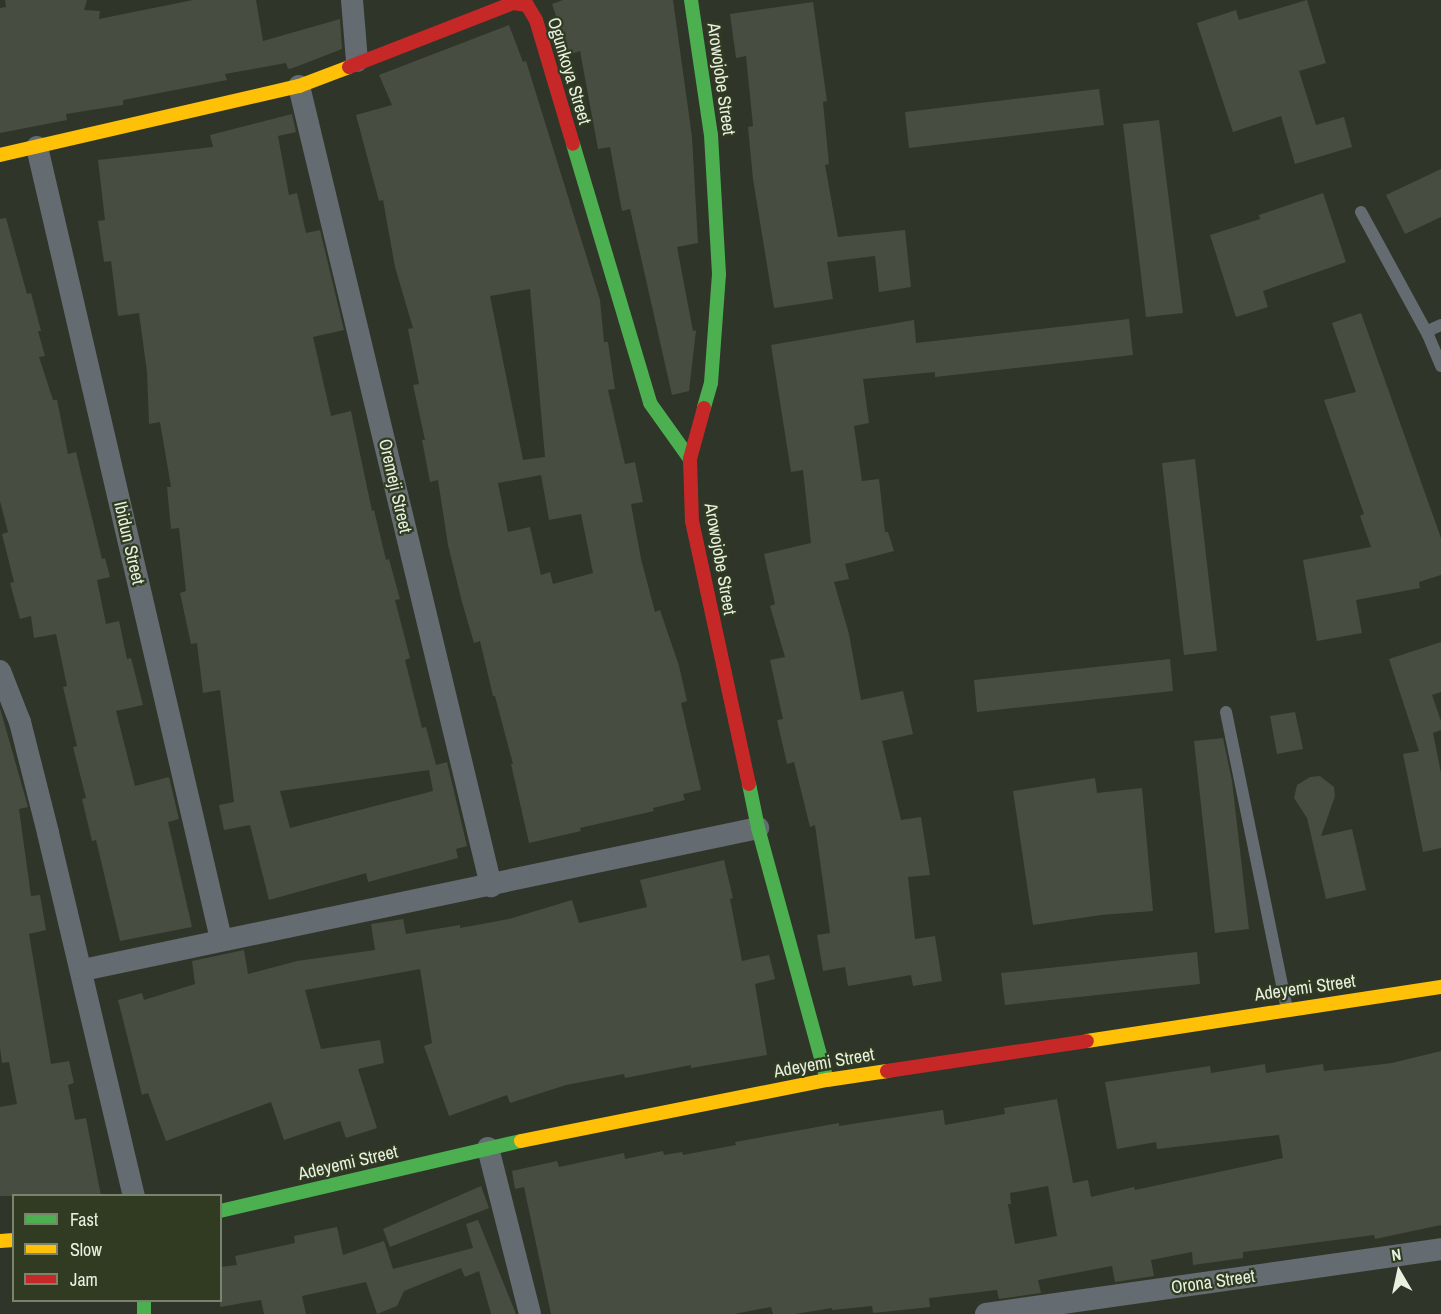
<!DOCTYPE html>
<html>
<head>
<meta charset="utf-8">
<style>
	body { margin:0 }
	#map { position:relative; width:1441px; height:1314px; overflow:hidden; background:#2f3528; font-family:"Archivo Narrow",sans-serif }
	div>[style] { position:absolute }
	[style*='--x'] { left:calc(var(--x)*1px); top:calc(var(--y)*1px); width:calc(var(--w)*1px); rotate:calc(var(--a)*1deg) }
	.building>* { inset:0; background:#484d42 }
	.lane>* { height:12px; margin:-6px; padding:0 6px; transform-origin:6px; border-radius:6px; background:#646b71 }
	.street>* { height:22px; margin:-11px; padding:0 11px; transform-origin:11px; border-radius:11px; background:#646b71 }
	.fast>* { height:14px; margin:-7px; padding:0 7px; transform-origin:7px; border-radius:7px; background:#4caf50 }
	.slow>* { height:14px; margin:-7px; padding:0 7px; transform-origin:7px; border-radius:7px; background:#ffc107 }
	.jam>* { height:14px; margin:-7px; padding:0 7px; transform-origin:7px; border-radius:7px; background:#c62828 }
	span { translate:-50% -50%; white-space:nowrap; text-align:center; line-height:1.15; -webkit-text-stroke:4.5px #303b22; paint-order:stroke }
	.street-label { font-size:18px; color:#e8f0e0 }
	.legend { position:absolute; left:12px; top:1194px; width:210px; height:108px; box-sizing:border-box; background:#303b22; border:2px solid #7a836e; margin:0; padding:8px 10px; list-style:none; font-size:18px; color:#e8f0e0 }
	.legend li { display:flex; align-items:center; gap:12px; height:30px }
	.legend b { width:30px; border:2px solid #7a836e }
	.north { position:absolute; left:1369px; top:1242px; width:60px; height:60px; -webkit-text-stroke:4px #303b22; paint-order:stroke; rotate:351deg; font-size:16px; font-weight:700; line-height:24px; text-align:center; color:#e8f0e0 }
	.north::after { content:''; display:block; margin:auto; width:21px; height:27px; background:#e8f0e0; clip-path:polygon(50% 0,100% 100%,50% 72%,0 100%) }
</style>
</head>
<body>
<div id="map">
	<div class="building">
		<div style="clip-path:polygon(5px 0,87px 0,84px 10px,100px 11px,99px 19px,193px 0,256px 0,263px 41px,340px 19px,342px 49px,293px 68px,288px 69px,286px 63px,225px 74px,227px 80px,123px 100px,123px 105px,66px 114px,67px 120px,0 133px,0 8px,6px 7px)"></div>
		<div style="clip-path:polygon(563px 0,673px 0,692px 137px,698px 243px,677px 247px,693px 331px,696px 330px,689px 391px,672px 395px,630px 209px,622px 211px,610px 147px,598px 149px,580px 51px,569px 55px,552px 4px)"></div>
		<div style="clip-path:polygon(1307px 0,1326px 63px,1299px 71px,1316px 125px,1344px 117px,1352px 147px,1295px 164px,1281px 116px,1233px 132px,1197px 23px,1236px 10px,1239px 20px)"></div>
		<div style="clip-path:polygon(813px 2px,827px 101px,823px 102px,829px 164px,825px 165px,838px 237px,905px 230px,911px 287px,879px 292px,875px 256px,827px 262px,833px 299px,774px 308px,753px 179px,748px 127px,753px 126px,746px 56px,736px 58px,730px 14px)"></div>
		<div style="clip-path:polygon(evenodd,509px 25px,523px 62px,526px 61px,600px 300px,604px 342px,608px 342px,615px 389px,608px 390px,625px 464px,635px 462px,643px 502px,631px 504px,641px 559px,655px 612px,660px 610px,679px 666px,687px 701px,681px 703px,701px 790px,683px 794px,685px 800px,653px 808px,654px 811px,580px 828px,581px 831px,529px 843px,511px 764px,513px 764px,495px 696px,493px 696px,480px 641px,474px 643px,462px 602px,448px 545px,438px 480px,430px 482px,422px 440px,425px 440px,413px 385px,419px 384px,408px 329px,413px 328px,395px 267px,383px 200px,379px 201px,356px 115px,392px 105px,379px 75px,509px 25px,530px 289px,545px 457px,523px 460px,490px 296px,530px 289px,509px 25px,541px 475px,549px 520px,581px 514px,593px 573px,553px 584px,550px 572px,541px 575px,530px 527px,508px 532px,498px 483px,541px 475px)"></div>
		<div style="clip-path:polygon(1099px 89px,1104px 125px,909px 148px,905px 112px)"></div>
		<div style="clip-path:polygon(evenodd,292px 114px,296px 132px,278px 136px,289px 195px,297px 193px,306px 233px,320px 230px,344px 330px,313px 337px,331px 416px,351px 411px,372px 511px,374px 510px,386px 560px,389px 559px,400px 599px,395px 600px,410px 658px,405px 660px,422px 728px,426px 727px,436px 765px,447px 762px,467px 846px,456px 849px,458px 858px,405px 872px,368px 882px,366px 873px,269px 900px,250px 825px,224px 830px,219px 805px,234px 802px,220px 690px,203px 693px,197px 643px,191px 644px,180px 593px,186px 591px,179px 528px,171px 529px,167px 487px,171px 487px,160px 422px,149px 424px,147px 372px,139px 313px,118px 316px,111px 261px,104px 262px,98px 221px,105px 220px,98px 160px,213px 147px,210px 135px,292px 114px,429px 770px,433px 791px,290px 828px,280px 791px,429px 770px)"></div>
		<div style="clip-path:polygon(1159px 120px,1183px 313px,1146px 317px,1123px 124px)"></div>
		<div style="clip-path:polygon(1441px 169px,1441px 217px,1405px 234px,1386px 195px)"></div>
		<div style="clip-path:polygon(1323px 193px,1346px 262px,1263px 291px,1268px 307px,1236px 317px,1210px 235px,1260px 219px,1259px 215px)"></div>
		<div style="clip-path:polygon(6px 218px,27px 294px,31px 293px,41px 331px,38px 331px,45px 356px,39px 357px,53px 400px,57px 400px,68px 454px,76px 452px,102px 559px,105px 558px,110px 577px,97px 580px,106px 624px,119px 621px,127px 659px,131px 658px,143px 705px,116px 711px,135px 786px,169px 777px,179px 819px,168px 822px,192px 927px,120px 941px,96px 840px,92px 841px,82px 799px,86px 798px,73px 747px,77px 746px,63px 687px,67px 686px,56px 634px,34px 638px,31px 616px,20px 619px,10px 583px,14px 582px,2px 534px,8px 532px,0 501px,0 219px)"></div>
		<div style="clip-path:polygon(1361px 313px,1441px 538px,1441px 575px,1419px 582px,1420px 588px,1356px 600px,1362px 633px,1317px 641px,1303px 560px,1371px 547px,1360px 516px,1364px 514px,1324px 400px,1356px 392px,1332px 323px)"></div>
		<div style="clip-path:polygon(1129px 319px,1133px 355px,935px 377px,935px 372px,863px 379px,869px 423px,854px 426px,862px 481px,879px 479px,885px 532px,888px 532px,894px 551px,845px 564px,849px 579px,834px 582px,849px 634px,861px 700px,903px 691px,913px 734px,882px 741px,901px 820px,921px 817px,930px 875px,908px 877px,915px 939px,935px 936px,942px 981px,913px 986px,911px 975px,848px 986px,845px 967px,823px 971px,817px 935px,830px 933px,815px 825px,810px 827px,794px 762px,787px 764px,777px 720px,783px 719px,770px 660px,785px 657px,770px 606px,775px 604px,764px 554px,811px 543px,803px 470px,791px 472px,771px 345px,914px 320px,916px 343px)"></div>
		<div style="clip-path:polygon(1195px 459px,1217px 651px,1184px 655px,1162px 463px)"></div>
		<div style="clip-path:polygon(1441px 642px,1441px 692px,1432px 695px,1441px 721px,1441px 730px,1433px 733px,1441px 773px,1441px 848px,1423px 852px,1403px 754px,1419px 751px,1389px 659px)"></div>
		<div style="clip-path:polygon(1170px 659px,1173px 691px,977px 712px,974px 680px)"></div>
		<div style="clip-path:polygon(0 708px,28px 807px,19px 809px,31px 896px,40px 895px,46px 930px,29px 934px,51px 1064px,69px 1061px,74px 1083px,68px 1085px,75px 1120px,86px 1118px,101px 1196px,0 1196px,0 1107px,17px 1104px,9px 1062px,2px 1063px,0 1048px)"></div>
		<div style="clip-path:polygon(1295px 712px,1303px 749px,1277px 754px,1270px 716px)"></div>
		<div style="clip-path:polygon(1223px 738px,1232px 781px,1249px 929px,1215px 933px,1194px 741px)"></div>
		<div style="clip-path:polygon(1320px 776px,1334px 787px,1335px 796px,1321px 836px,1352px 829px,1366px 890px,1326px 899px,1307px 818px,1294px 798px,1297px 785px,1310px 777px)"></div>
		<div style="clip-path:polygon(1095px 778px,1097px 793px,1142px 788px,1153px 911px,1101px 915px,1033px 925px,1013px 791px)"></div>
		<div style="clip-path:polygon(724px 860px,733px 898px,730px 899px,742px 961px,769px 955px,775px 979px,755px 984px,767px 1055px,691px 1068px,691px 1065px,625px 1078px,624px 1074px,566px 1085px,510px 1103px,507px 1095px,449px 1116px,424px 1046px,432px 1043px,420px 969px,305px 990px,321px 1049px,380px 1040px,384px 1063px,358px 1069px,377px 1128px,346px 1138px,340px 1121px,284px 1140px,271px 1102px,166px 1141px,148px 1093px,142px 1095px,118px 1000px,142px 993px,144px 1000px,195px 984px,192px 961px,244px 950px,248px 974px,297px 961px,375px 950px,371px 924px,403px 919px,406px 934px,460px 925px,460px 928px,509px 919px,572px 900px,579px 923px,647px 907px,640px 880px)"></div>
		<div style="clip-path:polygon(1197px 952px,1200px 984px,1005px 1005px,1001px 973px)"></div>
		<div style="clip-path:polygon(evenodd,1441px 1051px,1441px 1225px,1375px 1239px,1374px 1235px,1243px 1252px,1243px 1258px,1193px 1265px,1192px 1252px,1151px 1260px,1154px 1276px,1115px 1282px,1112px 1266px,1038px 1280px,1041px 1293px,999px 1299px,997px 1290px,929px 1298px,930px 1307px,873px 1313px,872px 1306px,832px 1310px,832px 1308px,795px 1314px,773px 1314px,771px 1307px,734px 1314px,551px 1314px,524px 1187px,515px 1189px,512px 1171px,557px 1161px,559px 1167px,624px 1153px,625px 1159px,663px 1151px,664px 1155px,682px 1152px,683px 1155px,736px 1145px,735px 1142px,839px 1123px,839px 1126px,943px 1110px,945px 1125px,1005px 1114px,1004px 1108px,1057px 1099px,1073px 1183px,1088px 1180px,1091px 1197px,1134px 1187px,1135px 1190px,1283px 1158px,1279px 1135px,1157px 1149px,1156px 1142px,1117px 1149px,1105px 1082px,1210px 1066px,1211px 1073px,1265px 1064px,1266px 1073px,1323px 1064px,1324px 1071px,1392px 1063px,1441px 1051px,1048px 1186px,1057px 1236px,1015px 1244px,1008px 1204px,1011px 1204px,1010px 1193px,1048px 1186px)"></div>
		<div style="clip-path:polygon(481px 1186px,489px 1208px,390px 1247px,383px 1229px)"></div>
		<div style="clip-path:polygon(478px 1220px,516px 1314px,491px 1314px,479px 1271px,465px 1277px,461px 1268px,404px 1291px,397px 1306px,377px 1314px,366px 1282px,302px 1296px,306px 1314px,264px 1314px,261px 1300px,220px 1307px,220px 1267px,237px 1265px,235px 1256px,295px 1243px,294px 1236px,337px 1227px,343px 1255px,384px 1241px,393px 1269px,473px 1248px,466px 1224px)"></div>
	</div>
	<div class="lane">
		<div style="--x:1361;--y:212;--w:140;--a:61.4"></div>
		<div style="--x:1441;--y:325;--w:12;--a:156"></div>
		<div style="--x:1430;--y:330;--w:5;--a:112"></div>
		<div style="--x:1428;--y:335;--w:34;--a:67"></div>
		<div style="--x:1226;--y:712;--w:302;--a:78.4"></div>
	</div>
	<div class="street">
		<div style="--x:352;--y:0;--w:61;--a:85.3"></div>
		<div style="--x:299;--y:86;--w:823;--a:76.5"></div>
		<div style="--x:37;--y:147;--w:813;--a:76.92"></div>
		<div style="--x:0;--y:671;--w:55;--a:68.6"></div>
		<div style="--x:20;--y:722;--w:114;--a:75.8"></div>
		<div style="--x:48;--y:833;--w:373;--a:76.7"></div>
		<div style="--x:83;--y:970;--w:690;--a:-11.88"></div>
		<div style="--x:488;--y:1148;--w:171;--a:75.8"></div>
		<div style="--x:986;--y:1314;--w:460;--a:-8.1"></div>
	</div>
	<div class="fast">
		<div style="--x:691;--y:0;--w:136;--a:81.6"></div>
		<div style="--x:711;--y:135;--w:139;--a:86.7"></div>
		<div style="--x:719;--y:274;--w:109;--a:94.2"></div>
		<div style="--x:711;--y:383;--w:26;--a:106"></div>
		<div style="--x:573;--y:144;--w:270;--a:73.4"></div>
		<div style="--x:650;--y:403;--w:69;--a:54.5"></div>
		<div style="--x:749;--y:784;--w:45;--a:78.4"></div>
		<div style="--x:758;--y:828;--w:261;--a:74.7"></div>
		<div style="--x:220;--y:1211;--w:309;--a:-13.1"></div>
		<div style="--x:144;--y:1300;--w:14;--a:90"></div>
	</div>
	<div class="slow">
		<div style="--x:0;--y:155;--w:307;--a:-13"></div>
		<div style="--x:299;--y:86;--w:53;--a:-20.8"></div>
		<div style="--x:1087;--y:1041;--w:358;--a:-8.7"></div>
		<div style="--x:521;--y:1141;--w:312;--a:-11.3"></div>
		<div style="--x:827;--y:1080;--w:61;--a:-8.5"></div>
		<div style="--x:0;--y:1241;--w:14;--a:-4"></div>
	</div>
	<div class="jam">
		<div style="--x:349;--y:67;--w:176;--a:-21.3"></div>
		<div style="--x:513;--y:3;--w:14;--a:8"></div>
		<div style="--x:527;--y:5;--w:17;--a:59"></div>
		<div style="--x:536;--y:20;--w:129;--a:73.4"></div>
		<div style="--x:704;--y:408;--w:53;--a:105.4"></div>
		<div style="--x:690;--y:459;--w:62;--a:88.2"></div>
		<div style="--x:692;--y:521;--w:269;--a:77.8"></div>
		<div style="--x:887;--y:1071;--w:202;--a:-8.5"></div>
	</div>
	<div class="street-label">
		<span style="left:569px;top:71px;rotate:73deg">Ogunkoya Street</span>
		<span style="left:721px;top:79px;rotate:82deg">Arowojobe Street</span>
		<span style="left:395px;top:486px;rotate:77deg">Oremeji Street</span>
		<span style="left:129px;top:543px;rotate:77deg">Ibidun Street</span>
		<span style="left:720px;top:559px;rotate:80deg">Arowojobe Street</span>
		<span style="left:1305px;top:988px;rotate:-8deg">Adeyemi Street</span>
		<span style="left:824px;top:1063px;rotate:-10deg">Adeyemi Street</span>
		<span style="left:348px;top:1163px;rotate:-13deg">Adeyemi Street</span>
		<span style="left:1213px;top:1282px;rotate:-8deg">Orona Street</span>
	</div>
	<ul class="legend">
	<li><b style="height:8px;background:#4caf50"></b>Fast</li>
	<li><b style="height:8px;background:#ffc107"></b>Slow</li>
	<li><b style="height:8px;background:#c62828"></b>Jam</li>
	</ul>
	<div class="north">N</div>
</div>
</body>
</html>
